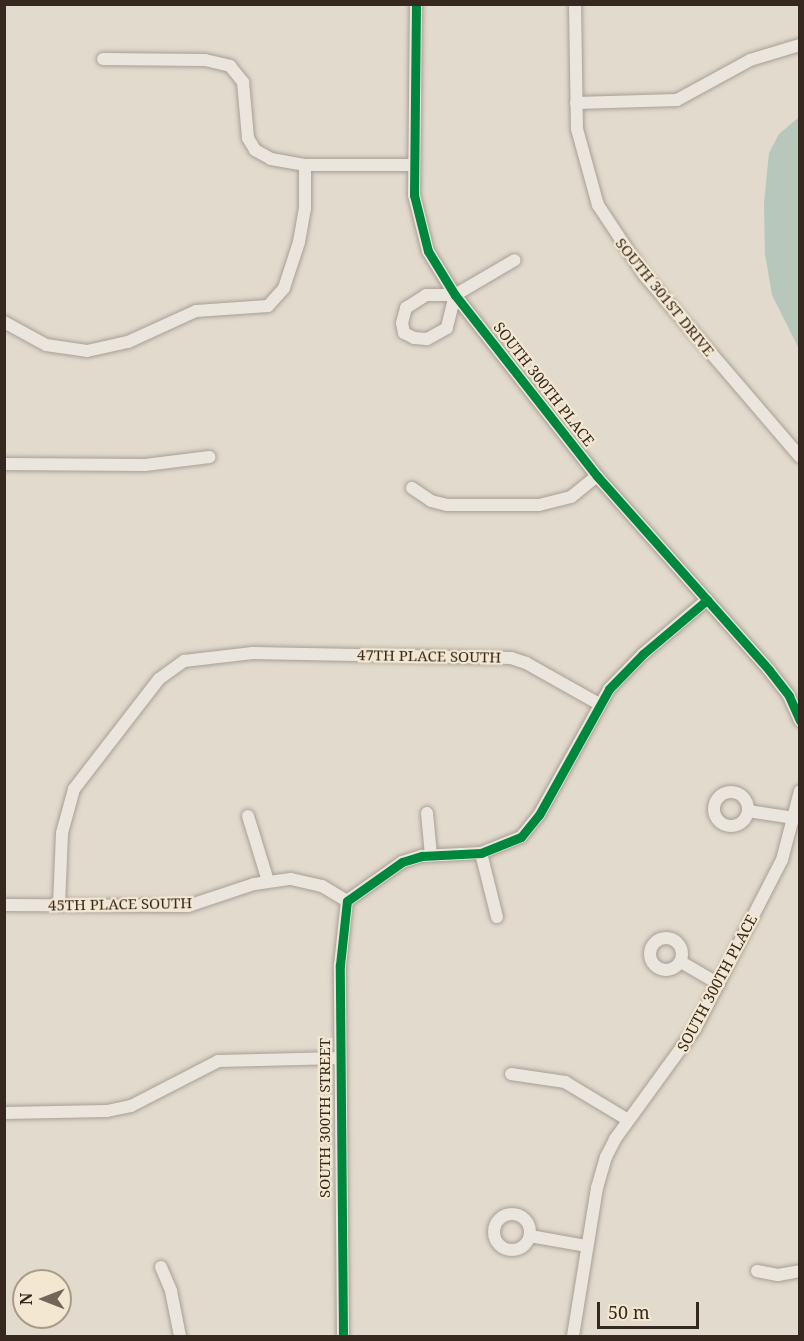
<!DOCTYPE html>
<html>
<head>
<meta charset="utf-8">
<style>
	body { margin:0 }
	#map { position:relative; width:804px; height:1341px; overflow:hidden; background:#e2dacc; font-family:"Noto Serif",serif }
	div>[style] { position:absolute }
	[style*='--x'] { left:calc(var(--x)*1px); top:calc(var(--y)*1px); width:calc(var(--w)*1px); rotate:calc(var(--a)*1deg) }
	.water>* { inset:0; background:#b7c7bc }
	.roads { filter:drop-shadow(0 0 2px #a89f95) drop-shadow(0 0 2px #a89f95) }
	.minor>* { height:12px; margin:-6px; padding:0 6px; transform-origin:6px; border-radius:6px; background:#ebe6dd }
	.minor>.ring { margin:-6px; padding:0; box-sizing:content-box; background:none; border:12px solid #ebe6dd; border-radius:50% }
	.cycleway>* { height:9px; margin:-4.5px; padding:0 4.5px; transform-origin:4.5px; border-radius:4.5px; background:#00873e }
	span { translate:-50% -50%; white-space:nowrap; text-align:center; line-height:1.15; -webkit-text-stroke:4.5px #f4e7d1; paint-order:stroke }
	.street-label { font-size:15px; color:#36281e }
	.frame { position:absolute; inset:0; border:6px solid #36281e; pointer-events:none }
	.north { position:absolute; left:12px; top:1269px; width:60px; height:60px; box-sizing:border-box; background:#f4e7d1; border:2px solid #a89b89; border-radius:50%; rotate:270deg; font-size:16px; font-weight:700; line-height:24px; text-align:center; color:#36281e }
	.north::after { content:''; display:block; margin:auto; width:21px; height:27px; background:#72665b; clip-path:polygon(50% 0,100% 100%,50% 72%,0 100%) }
	.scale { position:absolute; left:597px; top:1302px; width:102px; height:27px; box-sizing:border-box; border:3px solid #36281e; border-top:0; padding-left:8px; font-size:18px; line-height:21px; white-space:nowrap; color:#36281e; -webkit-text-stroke:4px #f4e7d1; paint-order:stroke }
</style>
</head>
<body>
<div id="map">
	<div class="water">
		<div style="clip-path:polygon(799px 117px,799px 349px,772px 295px,765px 254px,764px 203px,769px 153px,779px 134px)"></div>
	</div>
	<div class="roads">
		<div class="minor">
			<div style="--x:416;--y:4;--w:191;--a:90.6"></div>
			<div style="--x:414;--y:195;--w:58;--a:76"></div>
			<div style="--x:428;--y:251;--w:52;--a:58.5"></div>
			<div style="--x:455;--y:295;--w:230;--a:51.9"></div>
			<div style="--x:597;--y:476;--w:259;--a:48.4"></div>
			<div style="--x:769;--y:670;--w:33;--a:52"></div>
			<div style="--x:789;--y:696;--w:27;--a:66"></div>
			<div style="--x:575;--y:4;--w:125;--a:89.1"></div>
			<div style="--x:577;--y:129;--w:79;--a:74.6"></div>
			<div style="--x:598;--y:205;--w:85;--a:56.5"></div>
			<div style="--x:645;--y:276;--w:238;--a:49.4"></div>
			<div style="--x:103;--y:59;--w:102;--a:0.6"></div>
			<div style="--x:205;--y:60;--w:26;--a:13"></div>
			<div style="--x:230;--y:66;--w:21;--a:51"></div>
			<div style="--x:243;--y:82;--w:56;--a:84.9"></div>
			<div style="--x:248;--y:138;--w:14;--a:60"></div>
			<div style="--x:255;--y:150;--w:18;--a:29"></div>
			<div style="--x:271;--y:159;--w:35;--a:10"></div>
			<div style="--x:305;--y:165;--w:108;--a:0"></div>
			<div style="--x:576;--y:103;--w:101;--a:-1.7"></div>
			<div style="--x:677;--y:100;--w:83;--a:-28.7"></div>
			<div style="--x:750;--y:60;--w:52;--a:-16.7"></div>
			<div style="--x:426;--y:295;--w:29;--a:0"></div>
			<div style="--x:455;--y:295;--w:34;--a:104"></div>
			<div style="--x:447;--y:328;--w:23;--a:151"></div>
			<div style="--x:427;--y:339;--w:13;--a:-176"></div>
			<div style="--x:414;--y:338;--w:11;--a:-153"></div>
			<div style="--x:404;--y:333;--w:10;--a:-101"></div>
			<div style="--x:402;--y:323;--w:16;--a:-75"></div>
			<div style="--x:406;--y:308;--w:24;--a:-33"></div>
			<div style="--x:455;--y:295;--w:69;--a:-30.3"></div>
			<div style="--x:4;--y:322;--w:48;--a:28.7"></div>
			<div style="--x:46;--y:345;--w:41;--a:8.3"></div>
			<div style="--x:87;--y:351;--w:42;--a:-12.4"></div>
			<div style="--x:128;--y:342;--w:75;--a:-24.5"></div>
			<div style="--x:196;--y:311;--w:72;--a:-4"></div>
			<div style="--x:268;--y:306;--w:24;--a:-48"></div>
			<div style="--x:284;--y:288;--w:48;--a:-71.9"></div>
			<div style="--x:299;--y:242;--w:34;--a:-80"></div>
			<div style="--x:305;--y:209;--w:44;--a:-90"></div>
			<div style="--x:4;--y:464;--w:141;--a:0.4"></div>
			<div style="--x:145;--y:465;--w:65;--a:-7"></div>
			<div style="--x:412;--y:488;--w:23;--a:34"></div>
			<div style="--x:431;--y:501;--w:16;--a:14"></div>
			<div style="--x:447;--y:505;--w:92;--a:0"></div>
			<div style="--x:539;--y:505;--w:33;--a:-14"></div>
			<div style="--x:571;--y:497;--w:33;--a:-39"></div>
			<div class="ring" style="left:714px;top:792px;width:22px;height:22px"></div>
			<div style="--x:748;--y:811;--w:53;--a:8.7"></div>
			<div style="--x:427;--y:813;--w:42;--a:84.6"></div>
			<div style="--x:248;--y:816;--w:68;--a:72.9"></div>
			<div style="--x:481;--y:853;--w:66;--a:76"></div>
			<div style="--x:4;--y:905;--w:184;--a:0.3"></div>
			<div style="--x:188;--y:906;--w:70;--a:-18.4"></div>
			<div style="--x:254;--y:884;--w:37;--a:-8"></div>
			<div style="--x:291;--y:879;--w:32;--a:13"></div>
			<div style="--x:322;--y:886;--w:29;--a:31"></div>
			<div style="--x:59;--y:905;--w:72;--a:-87.6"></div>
			<div style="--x:62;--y:833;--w:46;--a:-74.7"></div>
			<div style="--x:74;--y:789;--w:139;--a:-52.3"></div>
			<div style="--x:159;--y:679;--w:31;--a:-36"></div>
			<div style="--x:184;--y:661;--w:69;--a:-6.6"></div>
			<div style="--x:253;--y:653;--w:258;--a:1.1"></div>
			<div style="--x:511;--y:658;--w:16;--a:18"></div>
			<div style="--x:526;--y:663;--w:84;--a:29.3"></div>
			<div class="ring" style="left:650px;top:938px;width:20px;height:20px"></div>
			<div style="--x:681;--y:962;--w:44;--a:30.1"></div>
			<div style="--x:511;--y:1074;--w:55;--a:8.4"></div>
			<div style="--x:565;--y:1082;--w:74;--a:31.1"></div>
			<div style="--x:4;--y:1113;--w:103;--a:-1.1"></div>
			<div style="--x:107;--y:1111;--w:25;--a:-12"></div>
			<div style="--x:131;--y:1106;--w:98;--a:-27.3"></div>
			<div style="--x:218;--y:1061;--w:122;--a:-1.4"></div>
			<div class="ring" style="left:494px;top:1214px;width:24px;height:24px"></div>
			<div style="--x:530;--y:1236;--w:58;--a:10"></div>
			<div style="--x:161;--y:1267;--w:26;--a:67"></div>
			<div style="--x:171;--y:1291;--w:46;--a:78.7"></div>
			<div style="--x:757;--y:1271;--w:21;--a:11"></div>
			<div style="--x:778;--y:1275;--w:22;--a:-10"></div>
			<div style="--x:343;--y:1336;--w:371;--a:-90.5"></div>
			<div style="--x:340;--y:965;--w:64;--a:-83.8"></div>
			<div style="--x:347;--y:901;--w:67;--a:-35.3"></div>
			<div style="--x:402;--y:862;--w:21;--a:-17"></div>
			<div style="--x:422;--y:856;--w:59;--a:-2.9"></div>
			<div style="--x:481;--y:853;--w:43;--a:-21.8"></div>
			<div style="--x:521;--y:837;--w:28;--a:-51"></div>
			<div style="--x:539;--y:815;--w:144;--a:-60.9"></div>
			<div style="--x:609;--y:689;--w:49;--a:-45.8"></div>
			<div style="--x:643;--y:654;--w:84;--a:-40.2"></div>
			<div style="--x:573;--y:1336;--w:150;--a:-80.8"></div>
			<div style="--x:597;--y:1188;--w:32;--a:-74"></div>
			<div style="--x:606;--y:1157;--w:20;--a:-63"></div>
			<div style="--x:615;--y:1139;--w:136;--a:-54"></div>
			<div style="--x:695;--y:1029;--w:190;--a:-62.8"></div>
			<div style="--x:782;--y:860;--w:71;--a:-75.4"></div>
		</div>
	</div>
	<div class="cycleway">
		<div style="--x:416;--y:4;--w:191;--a:90.6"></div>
		<div style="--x:414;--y:195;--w:58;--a:76"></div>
		<div style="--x:428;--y:251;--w:52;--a:58.5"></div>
		<div style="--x:455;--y:295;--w:230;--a:51.9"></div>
		<div style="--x:597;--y:476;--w:259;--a:48.4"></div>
		<div style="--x:769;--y:670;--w:33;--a:52"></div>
		<div style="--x:789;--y:696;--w:27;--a:66"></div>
		<div style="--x:343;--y:1336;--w:371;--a:-90.5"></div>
		<div style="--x:340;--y:965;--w:64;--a:-83.8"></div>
		<div style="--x:347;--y:901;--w:67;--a:-35.3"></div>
		<div style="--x:402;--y:862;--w:21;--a:-17"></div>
		<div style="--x:422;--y:856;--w:59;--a:-2.9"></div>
		<div style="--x:481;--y:853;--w:43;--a:-21.8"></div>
		<div style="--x:521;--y:837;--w:28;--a:-51"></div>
		<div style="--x:539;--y:815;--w:144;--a:-60.9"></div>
		<div style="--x:609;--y:689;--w:49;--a:-45.8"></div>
		<div style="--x:643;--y:654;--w:84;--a:-40.2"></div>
	</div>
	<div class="street-label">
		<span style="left:665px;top:297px;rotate:51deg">SOUTH 301ST DRIVE</span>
		<span style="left:544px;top:384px;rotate:52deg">SOUTH 300TH PLACE</span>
		<span style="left:429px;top:656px;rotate:1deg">47TH PLACE SOUTH</span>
		<span style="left:120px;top:904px;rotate:-1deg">45TH PLACE SOUTH</span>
		<span style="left:717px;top:983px;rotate:-62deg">SOUTH 300TH PLACE</span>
		<span style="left:325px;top:1118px;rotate:-90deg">SOUTH 300TH STREET</span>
	</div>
	<div class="frame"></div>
	<div class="north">N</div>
	<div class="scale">50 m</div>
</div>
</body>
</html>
